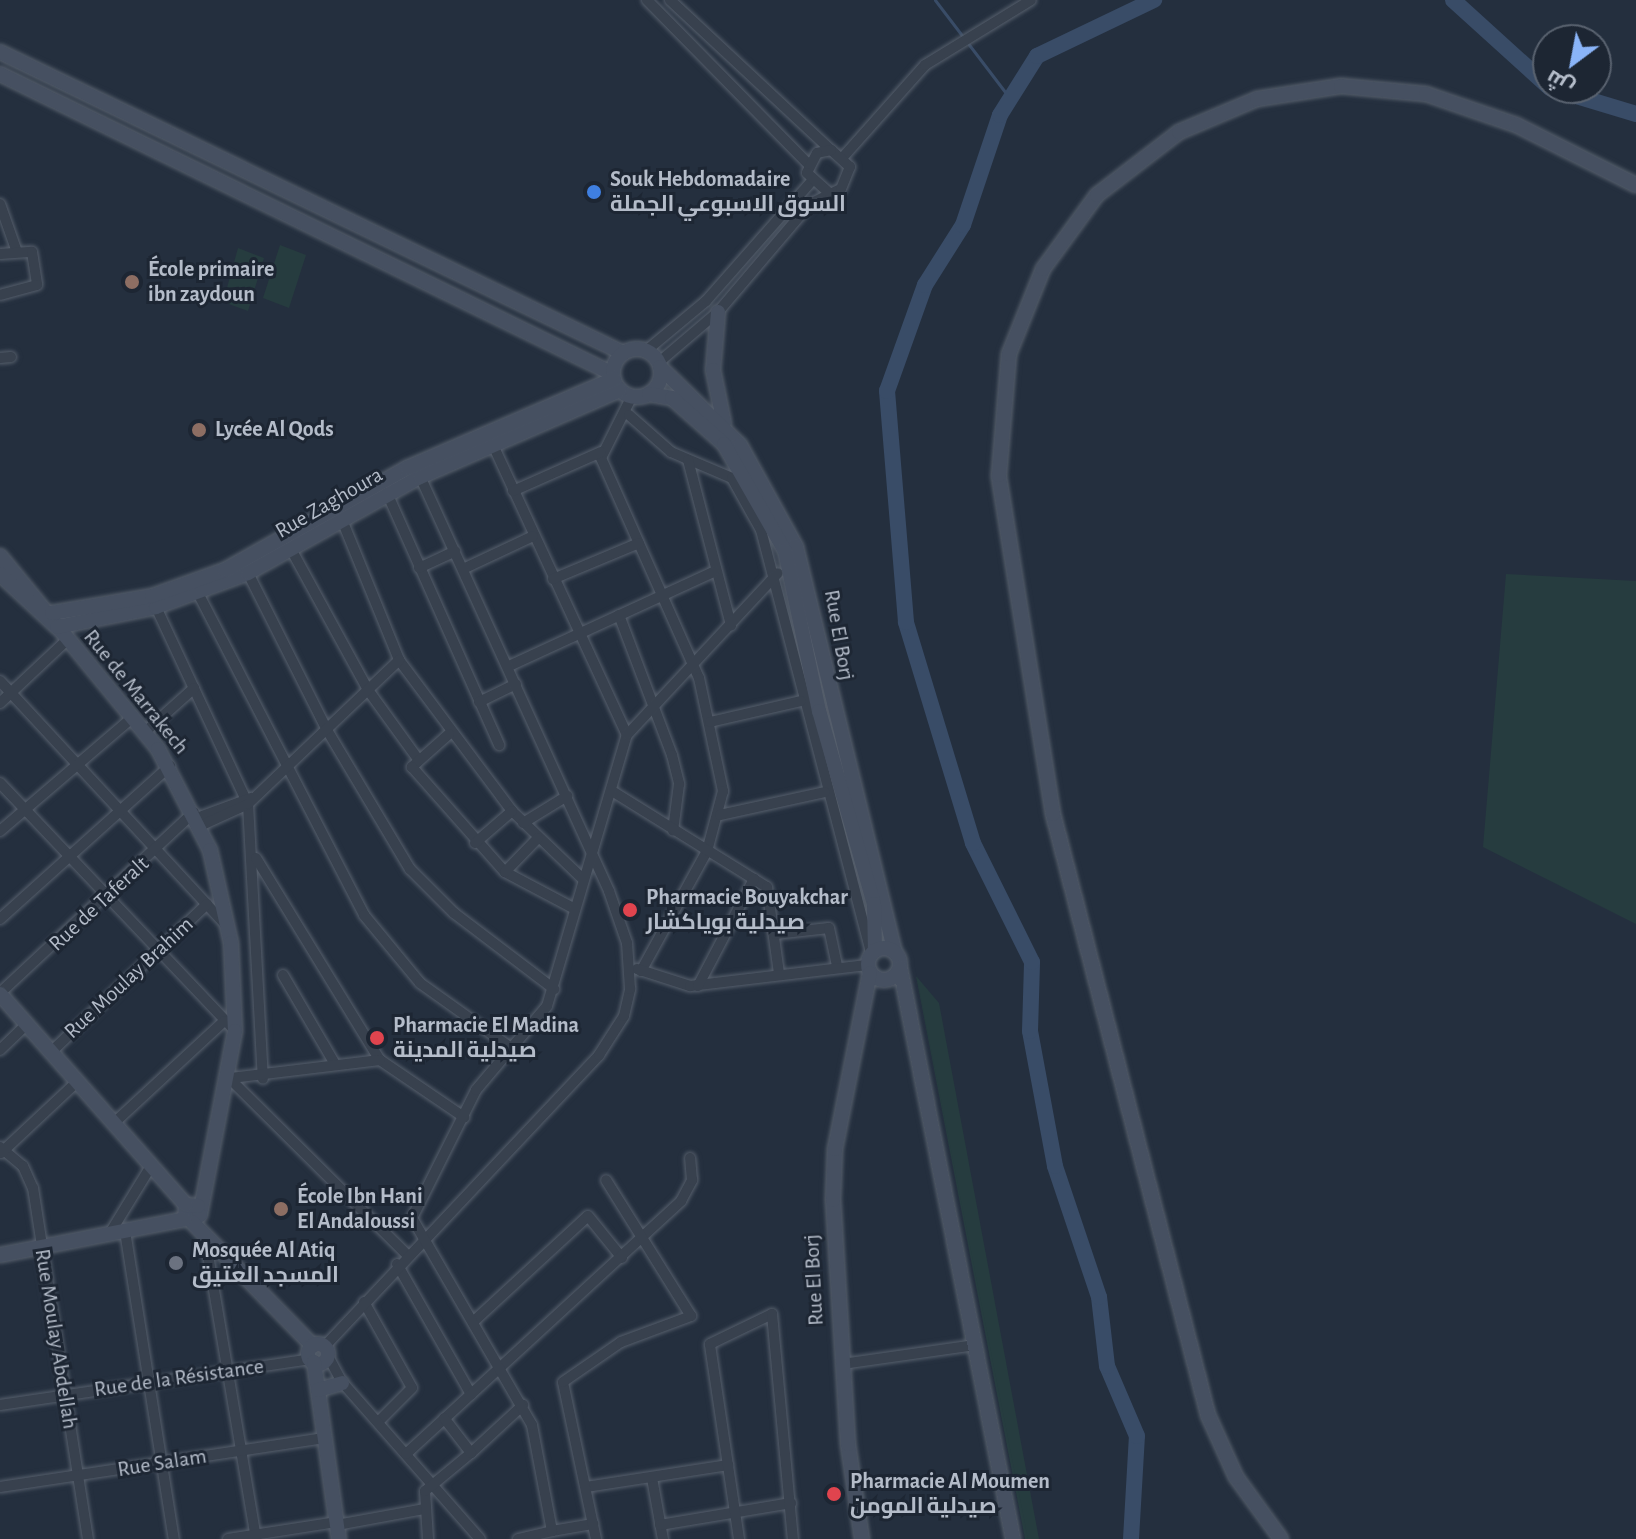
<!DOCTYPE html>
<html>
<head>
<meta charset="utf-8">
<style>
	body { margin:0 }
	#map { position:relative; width:1636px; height:1539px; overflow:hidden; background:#242f3e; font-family:"Alegreya Sans",Cairo,sans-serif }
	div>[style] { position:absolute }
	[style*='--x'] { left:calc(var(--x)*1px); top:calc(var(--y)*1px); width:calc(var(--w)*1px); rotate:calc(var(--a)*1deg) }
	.green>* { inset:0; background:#263c3f }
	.stream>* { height:3px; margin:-1.5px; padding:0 1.5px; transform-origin:1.5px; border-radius:1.5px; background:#394c67 }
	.river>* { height:16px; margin:-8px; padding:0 8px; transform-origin:8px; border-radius:8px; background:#394c67 }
	.roads { filter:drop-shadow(0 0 2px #565f6c) drop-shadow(0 0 2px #565f6c) }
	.street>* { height:10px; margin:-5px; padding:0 5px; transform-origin:5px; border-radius:5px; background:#38414e }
	.secondary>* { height:14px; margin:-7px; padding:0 7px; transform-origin:7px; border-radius:7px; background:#465061 }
	.secondary>.ring { margin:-7px; padding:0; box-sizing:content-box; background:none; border:14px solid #465061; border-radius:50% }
	.dots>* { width:22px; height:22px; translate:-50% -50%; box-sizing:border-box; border:4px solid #1d2633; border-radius:50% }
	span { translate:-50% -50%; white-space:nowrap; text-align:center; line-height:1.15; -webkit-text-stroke:6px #1d2633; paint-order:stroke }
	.poi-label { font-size:22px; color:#b4bcc9; font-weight:700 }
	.left { translate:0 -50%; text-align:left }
	.street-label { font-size:22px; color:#b4bcc9 }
	.north { position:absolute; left:1532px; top:24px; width:80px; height:80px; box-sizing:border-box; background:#1d2633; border:2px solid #59626f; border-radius:50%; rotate:212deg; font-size:22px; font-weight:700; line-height:32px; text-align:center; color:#b4bcc9 }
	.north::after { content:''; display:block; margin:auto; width:28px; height:36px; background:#8ab4f8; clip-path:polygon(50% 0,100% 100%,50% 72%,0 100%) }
</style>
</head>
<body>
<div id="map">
	<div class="green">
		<div style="clip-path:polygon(280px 245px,306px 255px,289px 308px,263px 298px)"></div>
		<div style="clip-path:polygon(238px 248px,264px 258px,248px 311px,223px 302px)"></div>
		<div style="clip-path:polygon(1506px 574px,1636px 581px,1636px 924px,1483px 847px)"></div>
		<div style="clip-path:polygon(916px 976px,939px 1003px,1039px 1539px,1025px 1539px)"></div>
	</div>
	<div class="stream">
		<div style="--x:935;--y:0;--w:127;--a:52.7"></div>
	</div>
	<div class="river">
		<div style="--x:1453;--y:0;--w:128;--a:42.2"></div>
		<div style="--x:1550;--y:88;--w:90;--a:16.8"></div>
		<div style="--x:1131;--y:1539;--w:103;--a:-86.7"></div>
		<div style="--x:1137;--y:1436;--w:76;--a:-113.2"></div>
		<div style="--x:1107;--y:1366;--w:69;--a:-96.6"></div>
		<div style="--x:1099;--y:1297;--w:138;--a:-108.6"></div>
		<div style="--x:1055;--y:1166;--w:137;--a:-100.5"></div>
		<div style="--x:1030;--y:1031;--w:69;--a:-88.3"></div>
		<div style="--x:1032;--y:962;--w:133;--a:-116.4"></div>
		<div style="--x:973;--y:843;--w:231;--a:-106.9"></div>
		<div style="--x:906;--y:622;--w:232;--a:-94.7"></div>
		<div style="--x:887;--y:391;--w:113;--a:-70.3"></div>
		<div style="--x:925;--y:285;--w:71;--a:-57.7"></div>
		<div style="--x:963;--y:225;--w:116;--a:-71.4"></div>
		<div style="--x:1000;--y:115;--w:70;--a:-57.9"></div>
		<div style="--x:1037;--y:56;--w:130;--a:-25.6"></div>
	</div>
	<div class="roads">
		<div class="street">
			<div style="--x:647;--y:0;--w:230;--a:45.5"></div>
			<div style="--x:670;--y:0;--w:220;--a:43"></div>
			<div style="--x:844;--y:156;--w:122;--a:-48.3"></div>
			<div style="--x:925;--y:65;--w:124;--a:-31.5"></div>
			<div style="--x:0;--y:204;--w:51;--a:70.5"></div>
			<div style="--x:0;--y:254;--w:32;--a:-4"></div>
			<div style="--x:32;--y:252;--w:33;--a:81"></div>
			<div style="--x:37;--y:285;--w:38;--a:165"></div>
			<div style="--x:646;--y:351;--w:78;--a:-39.8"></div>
			<div style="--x:706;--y:301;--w:157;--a:-48.6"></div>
			<div style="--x:0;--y:358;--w:11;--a:-5"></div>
			<div style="--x:658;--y:363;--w:79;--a:-40.4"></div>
			<div style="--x:718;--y:312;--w:142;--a:-49.6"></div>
			<div style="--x:810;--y:204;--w:34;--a:-26"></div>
			<div style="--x:841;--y:189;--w:24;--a:-68"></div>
			<div style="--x:850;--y:167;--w:25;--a:-138"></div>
			<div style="--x:831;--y:150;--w:14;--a:168"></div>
			<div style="--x:817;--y:153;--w:22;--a:117"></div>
			<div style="--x:807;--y:173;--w:30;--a:42"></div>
			<div style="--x:632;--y:396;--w:69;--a:116.6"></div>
			<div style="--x:601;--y:458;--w:241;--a:66"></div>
			<div style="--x:699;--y:678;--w:116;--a:78"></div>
			<div style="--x:723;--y:791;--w:62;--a:104.9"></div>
			<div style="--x:707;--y:851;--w:137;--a:118.8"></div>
			<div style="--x:629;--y:415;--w:56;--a:41.4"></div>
			<div style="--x:671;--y:452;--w:66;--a:23.1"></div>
			<div style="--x:732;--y:478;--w:60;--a:60.9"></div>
			<div style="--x:761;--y:530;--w:437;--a:75.4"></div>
			<div style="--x:493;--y:445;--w:319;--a:65.2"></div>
			<div style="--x:688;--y:460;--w:171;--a:75.4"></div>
			<div style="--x:513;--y:491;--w:96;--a:-23.9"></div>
			<div style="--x:387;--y:493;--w:276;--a:66"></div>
			<div style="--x:342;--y:520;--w:151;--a:67.8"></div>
			<div style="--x:399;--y:660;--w:189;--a:53.2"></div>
			<div style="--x:512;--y:811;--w:98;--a:43.8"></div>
			<div style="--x:292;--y:551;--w:158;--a:61.3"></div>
			<div style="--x:368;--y:690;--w:85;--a:54.1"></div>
			<div style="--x:419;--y:568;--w:40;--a:-25"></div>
			<div style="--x:463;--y:569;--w:77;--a:-25.2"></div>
			<div style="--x:248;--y:573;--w:176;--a:63.3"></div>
			<div style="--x:327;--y:730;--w:162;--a:59.2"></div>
			<div style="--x:410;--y:869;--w:62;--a:45"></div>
			<div style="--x:454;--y:913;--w:126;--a:37.2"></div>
			<div style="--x:553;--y:579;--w:93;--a:-22.7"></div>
			<div style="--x:198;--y:593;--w:362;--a:62.7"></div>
			<div style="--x:364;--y:915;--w:88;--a:50.5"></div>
			<div style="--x:420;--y:983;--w:115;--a:35.5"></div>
			<div style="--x:156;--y:607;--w:217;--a:65"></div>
			<div style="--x:248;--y:804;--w:275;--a:86.9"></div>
			<div style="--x:619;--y:615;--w:150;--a:69.3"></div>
			<div style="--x:672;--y:755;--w:30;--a:76"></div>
			<div style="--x:679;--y:784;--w:47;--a:97.3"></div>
			<div style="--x:509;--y:666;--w:225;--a:-24.7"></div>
			<div style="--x:0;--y:681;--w:333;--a:47.2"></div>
			<div style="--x:479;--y:702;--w:41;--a:-25.9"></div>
			<div style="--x:0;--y:703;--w:91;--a:-43.2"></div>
			<div style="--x:710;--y:722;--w:93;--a:-13"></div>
			<div style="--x:145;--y:732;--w:66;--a:-41.9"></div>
			<div style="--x:449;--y:734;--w:50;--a:138.3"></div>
			<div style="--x:412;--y:767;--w:140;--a:48.5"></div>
			<div style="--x:505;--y:872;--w:77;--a:27.9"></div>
			<div style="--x:0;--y:783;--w:342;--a:46.5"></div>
			<div style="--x:612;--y:791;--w:182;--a:31.8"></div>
			<div style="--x:767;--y:887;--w:87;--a:82.1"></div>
			<div style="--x:720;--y:815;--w:107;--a:-12.4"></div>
			<div style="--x:197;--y:818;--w:58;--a:-20.3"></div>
			<div style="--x:523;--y:823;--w:52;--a:-31.5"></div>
			<div style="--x:200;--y:826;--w:53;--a:-24.6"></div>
			<div style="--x:248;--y:804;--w:209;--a:-43.6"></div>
			<div style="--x:0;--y:831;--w:175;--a:-40.6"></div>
			<div style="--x:475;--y:843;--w:49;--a:-40.9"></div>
			<div style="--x:256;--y:858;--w:237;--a:58.5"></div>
			<div style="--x:380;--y:1060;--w:102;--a:34.2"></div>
			<div style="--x:505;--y:872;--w:47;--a:-45.9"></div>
			<div style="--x:0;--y:919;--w:229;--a:-42"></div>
			<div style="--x:775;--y:934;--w:54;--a:-6.3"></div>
			<div style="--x:829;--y:928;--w:40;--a:78"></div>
			<div style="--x:637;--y:969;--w:56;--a:17.8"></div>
			<div style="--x:690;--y:986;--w:178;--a:-6.8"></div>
			<div style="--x:283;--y:975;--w:103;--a:59.7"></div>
			<div style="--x:698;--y:986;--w:121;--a:-62.4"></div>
			<div style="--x:0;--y:993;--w:265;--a:-43"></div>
			<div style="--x:0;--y:1050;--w:37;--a:-44"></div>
			<div style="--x:51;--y:1052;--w:215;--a:-43.5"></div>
			<div style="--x:231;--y:1078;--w:150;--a:-6.9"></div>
			<div style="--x:231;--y:1080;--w:247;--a:44.8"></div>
			<div style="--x:114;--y:1123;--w:150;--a:-42.8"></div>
			<div style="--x:0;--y:1147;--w:30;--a:40"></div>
			<div style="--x:23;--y:1166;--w:24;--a:66"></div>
			<div style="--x:33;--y:1188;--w:355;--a:81.1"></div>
			<div style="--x:1;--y:1153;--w:104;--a:-43.1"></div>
			<div style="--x:125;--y:1231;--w:312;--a:81"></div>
			<div style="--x:110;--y:1233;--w:79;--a:-58.5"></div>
			<div style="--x:205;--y:1237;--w:306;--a:80.4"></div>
			<div style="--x:397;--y:1264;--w:150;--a:60.4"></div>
			<div style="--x:364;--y:1302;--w:98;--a:60.8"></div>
			<div style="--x:412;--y:1388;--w:48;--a:135"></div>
			<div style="--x:473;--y:1322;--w:156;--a:-42.7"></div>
			<div style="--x:588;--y:1216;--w:54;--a:51"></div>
			<div style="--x:325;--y:1346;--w:400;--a:-46.7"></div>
			<div style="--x:599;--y:1055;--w:46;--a:-57.3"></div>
			<div style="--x:624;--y:1016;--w:28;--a:-77"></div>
			<div style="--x:630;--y:989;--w:46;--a:-93.7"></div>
			<div style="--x:627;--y:943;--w:55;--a:-109.1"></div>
			<div style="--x:609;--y:891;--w:455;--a:-114.5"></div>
			<div style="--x:328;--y:1356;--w:30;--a:62"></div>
			<div style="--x:342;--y:1382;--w:209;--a:48.7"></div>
			<div style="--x:842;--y:1364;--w:135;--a:-8.1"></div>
			<div style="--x:0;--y:1405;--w:314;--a:-8.4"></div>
			<div style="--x:471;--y:1453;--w:71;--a:-42.7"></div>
			<div style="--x:406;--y:1454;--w:374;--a:-42.6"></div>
			<div style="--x:681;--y:1201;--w:24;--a:-62"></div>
			<div style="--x:692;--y:1180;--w:22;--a:-95"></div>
			<div style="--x:652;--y:1478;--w:62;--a:79.8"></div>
			<div style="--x:0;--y:1487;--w:328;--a:-8.6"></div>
			<div style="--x:586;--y:1487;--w:144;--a:-8.8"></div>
			<div style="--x:337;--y:1525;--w:88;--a:-10.4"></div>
			<div style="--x:660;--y:1525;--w:133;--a:-9.5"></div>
			<div style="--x:552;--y:1531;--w:42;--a:-9.7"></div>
			<div style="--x:228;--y:1539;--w:109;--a:-8.9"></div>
			<div style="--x:428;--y:1539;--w:48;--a:-93.6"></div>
			<div style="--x:425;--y:1491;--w:60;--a:-39.6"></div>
			<div style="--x:471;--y:1453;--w:44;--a:-127.6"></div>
			<div style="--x:518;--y:1539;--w:35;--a:-13"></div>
			<div style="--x:552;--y:1531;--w:108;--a:-100.7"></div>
			<div style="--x:532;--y:1425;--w:239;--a:-120.1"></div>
			<div style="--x:412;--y:1218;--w:143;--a:-63.4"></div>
			<div style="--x:476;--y:1090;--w:110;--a:-49.8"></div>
			<div style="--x:547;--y:1006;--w:283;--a:-73.6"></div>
			<div style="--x:627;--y:735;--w:221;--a:-47"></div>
			<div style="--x:596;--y:1539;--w:160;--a:-101.9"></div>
			<div style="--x:563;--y:1382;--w:70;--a:-34.6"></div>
			<div style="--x:621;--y:1342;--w:75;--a:-20.4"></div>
			<div style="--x:691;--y:1316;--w:160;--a:-122"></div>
			<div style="--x:739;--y:1539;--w:197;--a:-98.5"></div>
			<div style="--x:710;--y:1344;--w:69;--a:-25.8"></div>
			<div style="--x:772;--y:1314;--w:226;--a:84.7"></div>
		</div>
		<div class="secondary">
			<div style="--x:0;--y:52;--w:692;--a:25.79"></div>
			<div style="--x:0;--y:74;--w:682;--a:26.08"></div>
			<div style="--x:718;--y:312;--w:58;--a:94.9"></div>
			<div style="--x:713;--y:370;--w:54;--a:78.3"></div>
			<div class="ring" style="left:613px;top:349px;width:34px;height:34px"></div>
			<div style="--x:660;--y:367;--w:112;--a:44.3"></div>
			<div style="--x:740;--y:445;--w:116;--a:61.2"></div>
			<div style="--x:796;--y:547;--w:417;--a:76.3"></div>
			<div style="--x:649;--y:394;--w:23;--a:10"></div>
			<div style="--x:672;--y:398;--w:69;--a:41.5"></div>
			<div style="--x:724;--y:444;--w:123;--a:60.3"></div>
			<div style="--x:785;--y:551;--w:164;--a:78"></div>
			<div style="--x:819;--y:711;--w:201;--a:74.1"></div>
			<div style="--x:874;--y:904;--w:46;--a:88.8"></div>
			<div style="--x:0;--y:556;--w:249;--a:50.7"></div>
			<div style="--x:158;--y:749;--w:114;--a:62.8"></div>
			<div style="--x:210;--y:850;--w:95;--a:77.3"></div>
			<div style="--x:231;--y:943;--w:88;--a:87.4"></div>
			<div style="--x:235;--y:1031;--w:187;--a:100.8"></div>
			<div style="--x:200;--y:1215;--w:16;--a:165"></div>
			<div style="--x:185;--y:1219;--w:14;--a:-86"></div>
			<div style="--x:186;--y:1205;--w:12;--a:5"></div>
			<div style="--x:0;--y:574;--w:78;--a:42.9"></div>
			<div style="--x:57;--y:627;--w:101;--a:-11.4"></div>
			<div style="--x:156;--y:607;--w:98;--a:-20.3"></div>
			<div style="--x:248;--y:573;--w:197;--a:-29.2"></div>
			<div style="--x:420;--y:477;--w:218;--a:-23.5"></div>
			<div style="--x:52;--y:613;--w:101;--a:-9.6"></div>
			<div style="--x:152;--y:596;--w:77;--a:-19.6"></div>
			<div style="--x:225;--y:570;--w:209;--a:-29.3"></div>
			<div style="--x:407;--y:468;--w:225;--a:-23.3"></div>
			<div class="ring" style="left:868px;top:948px;width:18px;height:18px"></div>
			<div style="--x:900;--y:967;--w:583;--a:78.82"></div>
			<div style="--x:0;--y:994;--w:281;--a:48.6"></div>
			<div style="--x:192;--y:1222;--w:173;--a:45.7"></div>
			<div style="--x:0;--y:1255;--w:188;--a:-11"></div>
			<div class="ring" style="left:308px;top:1344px;width:6px;height:6px"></div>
			<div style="--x:314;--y:1362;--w:179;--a:82"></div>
			<div style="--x:318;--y:1390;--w:25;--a:-16"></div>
			<div style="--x:862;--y:1539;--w:96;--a:-98.4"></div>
			<div style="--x:848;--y:1444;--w:244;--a:-93.5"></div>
			<div style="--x:833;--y:1200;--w:51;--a:-87.8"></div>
			<div style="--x:835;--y:1149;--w:179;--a:-78.8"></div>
			<div style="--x:1281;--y:1539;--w:77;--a:-126"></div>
			<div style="--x:1236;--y:1477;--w:68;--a:-114.3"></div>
			<div style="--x:1208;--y:1415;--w:621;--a:-104.46"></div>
			<div style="--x:1053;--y:814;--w:343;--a:-99.1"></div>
			<div style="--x:999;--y:475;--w:121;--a:-85.3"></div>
			<div style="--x:1009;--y:354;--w:92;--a:-68.2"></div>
			<div style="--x:1043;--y:269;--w:92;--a:-53.9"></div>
			<div style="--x:1097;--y:195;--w:103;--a:-37.5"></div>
			<div style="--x:1179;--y:132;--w:85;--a:-22.9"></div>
			<div style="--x:1257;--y:99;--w:85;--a:-8.8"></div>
			<div style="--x:1341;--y:86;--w:85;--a:5.4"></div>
			<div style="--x:1426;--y:94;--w:95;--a:19"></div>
			<div style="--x:1516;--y:125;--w:134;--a:26.6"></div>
		</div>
	</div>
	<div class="dots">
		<div style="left:594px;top:192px;background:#3f7fe0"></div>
		<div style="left:132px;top:282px;background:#8d6e63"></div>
		<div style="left:199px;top:430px;background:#8d6e63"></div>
		<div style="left:630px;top:910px;background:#e0444e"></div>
		<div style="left:377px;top:1038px;background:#e0444e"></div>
		<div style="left:281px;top:1209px;background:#8d6e63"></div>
		<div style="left:176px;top:1263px;background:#6b7280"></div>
		<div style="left:834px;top:1494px;background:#e0444e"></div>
	</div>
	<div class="poi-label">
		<span class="left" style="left:610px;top:192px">Souk Hebdomadaire<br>السوق الاسبوعي الجملة</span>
		<span class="left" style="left:148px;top:282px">École primaire<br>ibn zaydoun</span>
		<span class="left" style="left:215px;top:430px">Lycée Al Qods</span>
		<span class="left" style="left:646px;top:910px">Pharmacie Bouyakchar<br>صيدلية بوياكشار</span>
		<span class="left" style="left:393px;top:1038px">Pharmacie El Madina<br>صيدلية المدينة</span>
		<span class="left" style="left:297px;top:1209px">École Ibn Hani<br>El Andaloussi</span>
		<span class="left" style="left:192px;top:1263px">Mosquée Al Atiq<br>المسجد العتيق</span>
		<span class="left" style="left:850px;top:1494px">Pharmacie Al Moumen<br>صيدلية المومن</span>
	</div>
	<div class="street-label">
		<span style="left:329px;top:503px;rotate:-30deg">Rue Zaghoura</span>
		<span style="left:839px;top:635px;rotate:80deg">Rue El Borj</span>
		<span style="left:136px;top:692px;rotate:51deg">Rue de Marrakech</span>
		<span style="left:99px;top:904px;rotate:-43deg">Rue de Taferalt</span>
		<span style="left:129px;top:978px;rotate:-43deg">Rue Moulay Brahim</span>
		<span style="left:814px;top:1280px;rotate:-93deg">Rue El Borj</span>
		<span style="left:56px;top:1339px;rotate:81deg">Rue Moulay Abdellah</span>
		<span style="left:179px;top:1378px;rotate:-8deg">Rue de la Résistance</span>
		<span style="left:162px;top:1463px;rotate:-9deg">Rue Salam</span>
	</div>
	<div class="north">ش</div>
</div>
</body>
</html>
